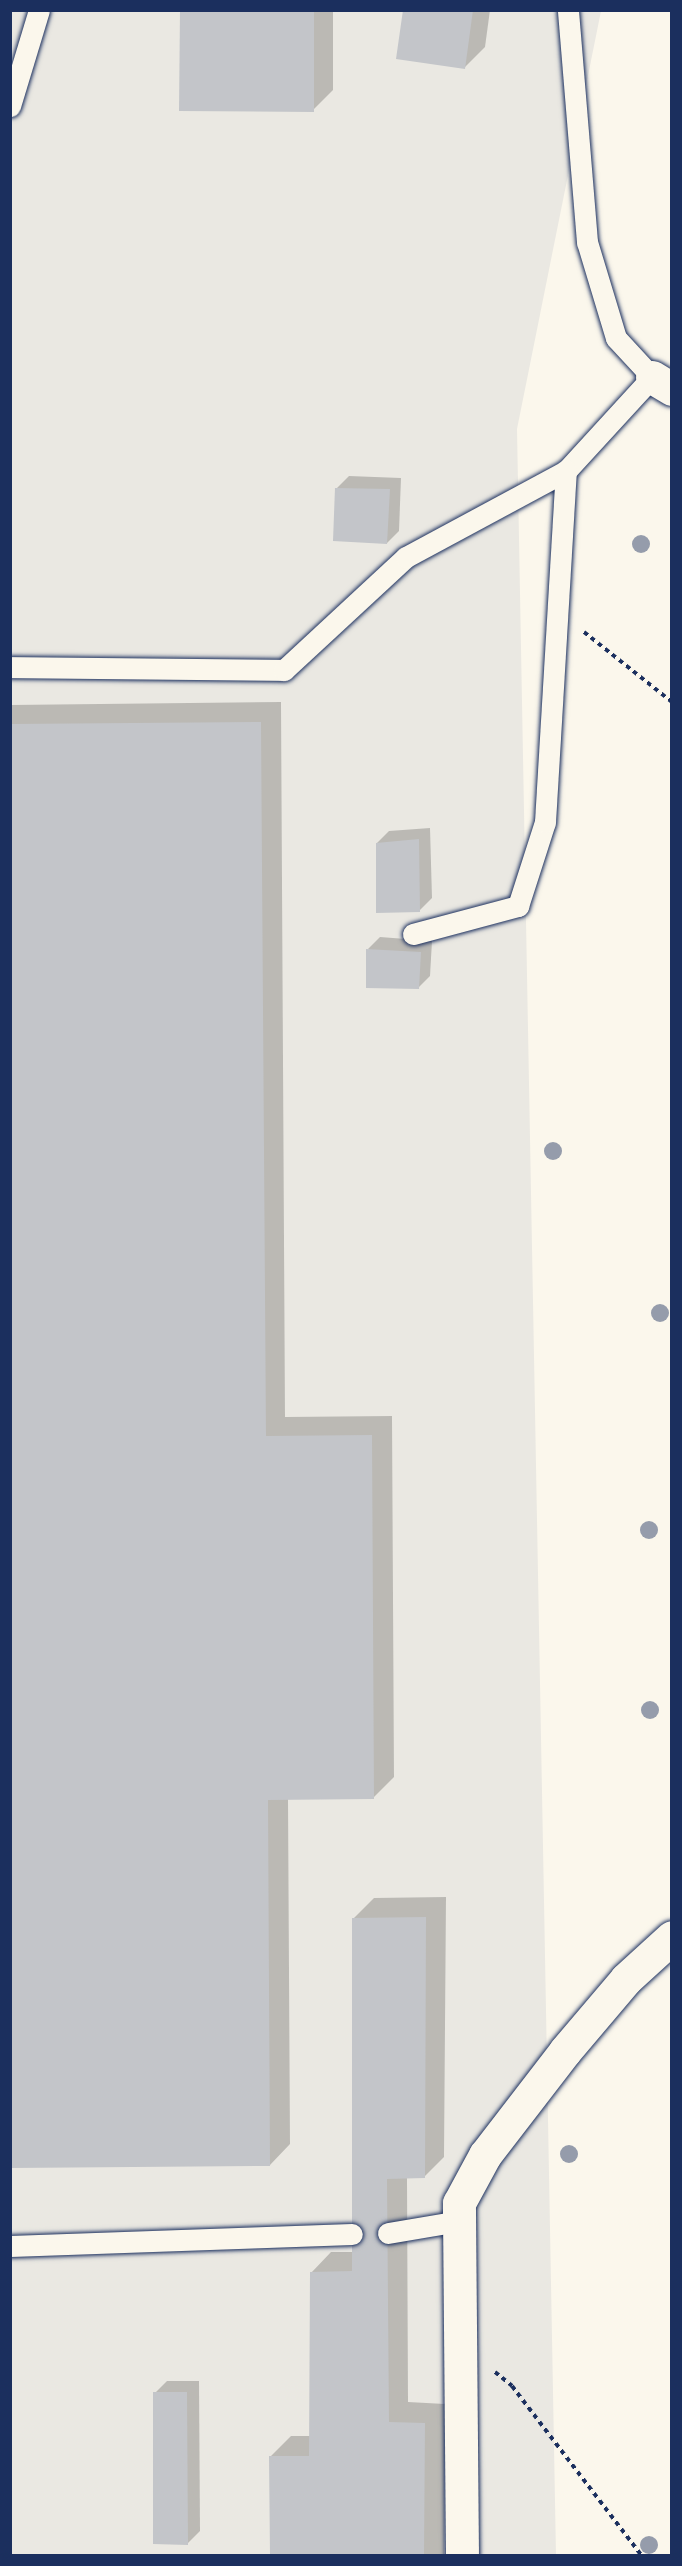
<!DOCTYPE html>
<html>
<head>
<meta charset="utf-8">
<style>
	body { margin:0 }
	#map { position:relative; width:682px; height:2566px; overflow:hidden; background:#fbf7ec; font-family:Caveat,sans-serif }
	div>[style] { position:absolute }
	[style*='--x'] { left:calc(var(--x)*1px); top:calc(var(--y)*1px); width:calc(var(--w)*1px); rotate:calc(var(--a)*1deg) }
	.built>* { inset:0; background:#eae8e2 }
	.shadow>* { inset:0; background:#0003 }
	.building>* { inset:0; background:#c3c5c9 }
	.path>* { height:4px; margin-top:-2px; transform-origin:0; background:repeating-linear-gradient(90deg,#1b2f5e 0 4.5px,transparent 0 9px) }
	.roads { filter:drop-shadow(0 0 2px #1b2f5e) drop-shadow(0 0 2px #1b2f5e) }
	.lane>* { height:21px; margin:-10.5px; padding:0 10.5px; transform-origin:10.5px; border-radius:10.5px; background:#fbf7ec }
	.street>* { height:33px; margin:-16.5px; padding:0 16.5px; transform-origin:16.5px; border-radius:16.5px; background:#fbf7ec }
	.trees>* { width:18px; height:18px; margin:-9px; border-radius:50%; background:#959cab }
	span { translate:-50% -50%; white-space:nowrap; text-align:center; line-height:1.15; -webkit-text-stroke:5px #fbf7ec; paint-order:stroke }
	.frame { position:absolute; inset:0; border:12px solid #1b2f5e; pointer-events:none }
</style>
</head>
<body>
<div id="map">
	<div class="built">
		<div style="clip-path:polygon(11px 11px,601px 11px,517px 429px,556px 2555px,11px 2556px)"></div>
	</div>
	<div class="shadow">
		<div style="clip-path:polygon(181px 10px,333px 10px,333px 90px,313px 110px)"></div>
		<div style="clip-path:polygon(404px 10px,490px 10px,485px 47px,465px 67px)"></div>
		<div style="clip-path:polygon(349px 476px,401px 478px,399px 531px,387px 543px,337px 488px)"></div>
		<div style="clip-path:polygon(281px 702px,285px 1417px,392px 1416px,394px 1777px,374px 1797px,288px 1798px,290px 2144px,270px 2165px,10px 2167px,10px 705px)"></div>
		<div style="clip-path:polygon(430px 828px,432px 898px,420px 910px,377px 843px,389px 831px)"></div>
		<div style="clip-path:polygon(380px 937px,432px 941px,430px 976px,418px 988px,368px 949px)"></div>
		<div style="clip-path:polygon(446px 1897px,444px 2157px,424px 2177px,407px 2177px,408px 2402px,445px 2404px,444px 2556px,271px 2556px,271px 2456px,291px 2436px,311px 2436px,311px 2273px,331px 2252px,354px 2252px,354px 1918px,374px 1898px)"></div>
		<div style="clip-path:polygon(167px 2381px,199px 2381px,200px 2531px,188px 2543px,155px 2393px)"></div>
	</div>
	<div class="building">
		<div style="clip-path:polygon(180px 10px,314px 10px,314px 112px,179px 111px)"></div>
		<div style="clip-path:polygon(403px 10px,473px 10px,465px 69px,396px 59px)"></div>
		<div style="clip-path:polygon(335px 488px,390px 489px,387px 544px,333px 541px)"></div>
		<div style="clip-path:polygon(261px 722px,266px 1436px,372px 1435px,374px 1799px,268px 1800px,270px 2166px,10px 2168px,10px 724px)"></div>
		<div style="clip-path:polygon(419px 839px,420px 912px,376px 913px,376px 843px)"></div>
		<div style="clip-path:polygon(366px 949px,421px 952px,419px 989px,366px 988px)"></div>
		<div style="clip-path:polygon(426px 1917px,425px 2178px,387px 2179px,389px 2422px,425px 2423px,424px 2556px,270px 2556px,269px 2456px,309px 2456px,310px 2272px,352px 2271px,352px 1918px)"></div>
		<div style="clip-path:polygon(153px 2392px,187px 2392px,188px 2545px,153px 2544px)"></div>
	</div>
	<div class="path">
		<div style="--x:584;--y:632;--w:112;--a:38.5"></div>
		<div style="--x:495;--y:2372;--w:22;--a:39"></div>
		<div style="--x:512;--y:2386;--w:214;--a:52.6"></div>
	</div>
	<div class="roads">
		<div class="lane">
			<div style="--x:10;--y:106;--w:100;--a:-73.2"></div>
			<div style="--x:10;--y:667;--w:274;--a:0.6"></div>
			<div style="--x:284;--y:670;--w:166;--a:-42.8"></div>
			<div style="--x:406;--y:557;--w:182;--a:-28.3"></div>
			<div style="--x:566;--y:471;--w:127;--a:-47.5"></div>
			<div style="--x:652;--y:377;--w:53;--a:-132.7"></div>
			<div style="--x:616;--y:338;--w:100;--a:-106.8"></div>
			<div style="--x:587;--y:242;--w:233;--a:-94.7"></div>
			<div style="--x:413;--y:934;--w:109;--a:-14.9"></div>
			<div style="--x:518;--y:906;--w:88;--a:-72.2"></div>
			<div style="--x:545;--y:822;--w:352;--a:-86.6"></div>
			<div style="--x:388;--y:2233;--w:72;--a:-9.6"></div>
			<div style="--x:10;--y:2246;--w:342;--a:-2"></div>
		</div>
		<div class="street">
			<div style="--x:652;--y:377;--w:23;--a:31"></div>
			<div style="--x:462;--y:2556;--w:353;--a:-90.5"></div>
			<div style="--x:459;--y:2203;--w:55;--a:-61.6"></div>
			<div style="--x:485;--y:2155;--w:131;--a:-52.4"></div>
			<div style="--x:565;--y:2051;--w:94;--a:-49.7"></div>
			<div style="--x:626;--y:1979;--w:62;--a:-42.4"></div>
		</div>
	</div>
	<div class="trees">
		<div style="left:641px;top:544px"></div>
		<div style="left:553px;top:1151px"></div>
		<div style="left:660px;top:1313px"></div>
		<div style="left:649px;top:1530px"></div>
		<div style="left:650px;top:1710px"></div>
		<div style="left:569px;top:2154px"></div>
		<div style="left:649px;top:2545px"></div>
	</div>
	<div class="frame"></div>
</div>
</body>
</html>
